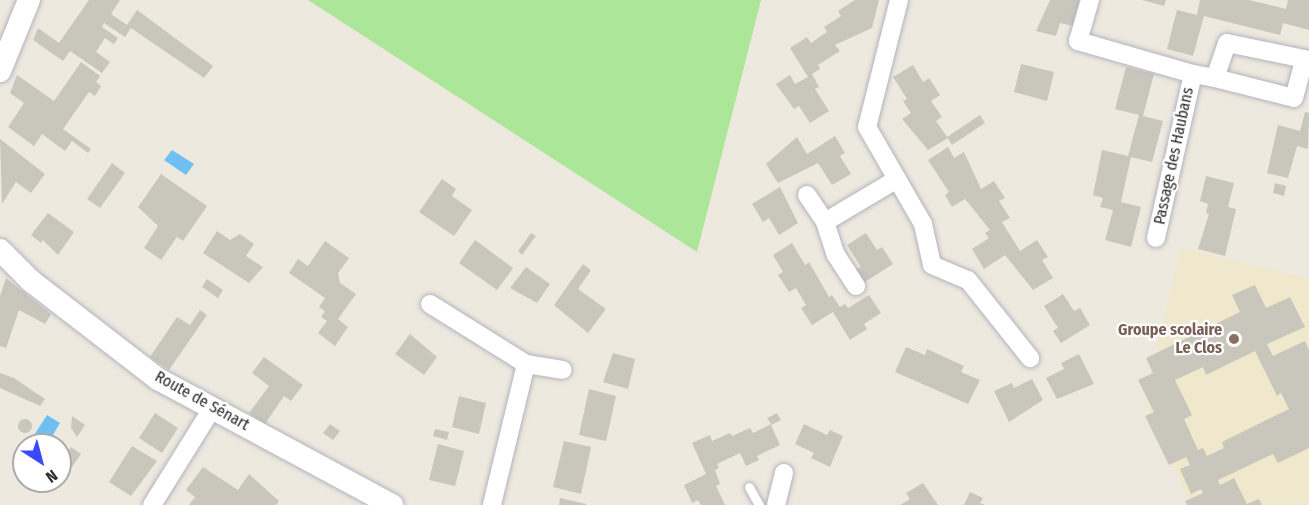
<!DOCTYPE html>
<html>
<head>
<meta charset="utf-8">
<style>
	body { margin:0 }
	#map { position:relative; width:1309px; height:505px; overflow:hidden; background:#eee9de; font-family:"Fira Sans Condensed",sans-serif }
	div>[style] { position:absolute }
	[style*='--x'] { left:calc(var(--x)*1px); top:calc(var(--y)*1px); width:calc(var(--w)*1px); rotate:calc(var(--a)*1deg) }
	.education>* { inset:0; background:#f0e8cd }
	.green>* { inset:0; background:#abe699 }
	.water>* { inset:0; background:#6fc0f2 }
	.building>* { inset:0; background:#c9c7bc }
	.round { border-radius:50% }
	.roads { filter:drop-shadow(0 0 2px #b2b2c0) drop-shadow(0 0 2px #b2b2c0) }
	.service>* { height:9px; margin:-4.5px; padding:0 4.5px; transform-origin:4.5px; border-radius:4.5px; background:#fff }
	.minor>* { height:18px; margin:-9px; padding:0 9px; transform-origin:9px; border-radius:9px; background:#fff }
	.tertiary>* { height:22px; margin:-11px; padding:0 11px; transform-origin:11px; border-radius:11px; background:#fff }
	.dots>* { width:16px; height:16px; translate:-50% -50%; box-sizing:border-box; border:3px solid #fff; border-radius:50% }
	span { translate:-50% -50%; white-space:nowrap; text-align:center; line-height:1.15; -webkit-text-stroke:4.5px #fff; paint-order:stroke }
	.street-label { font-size:16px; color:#2c2c2c }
	.education-label { font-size:16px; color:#785e54; font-weight:700 }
	.right { translate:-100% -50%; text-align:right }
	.north { position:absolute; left:12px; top:433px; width:60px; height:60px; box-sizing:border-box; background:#fff; border:2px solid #ababab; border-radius:50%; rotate:144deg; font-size:16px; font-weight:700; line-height:24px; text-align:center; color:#2c2c2c }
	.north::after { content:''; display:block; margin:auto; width:21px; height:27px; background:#3a49ff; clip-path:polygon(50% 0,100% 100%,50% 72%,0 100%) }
</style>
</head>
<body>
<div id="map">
	<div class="education">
		<div style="clip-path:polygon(1181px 248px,1309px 279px,1309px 505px,1191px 505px,1144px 399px)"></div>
	</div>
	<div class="green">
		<div style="clip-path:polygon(308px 0,761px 0,697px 252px)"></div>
	</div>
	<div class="water">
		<div style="clip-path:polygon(172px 150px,194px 164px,186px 175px,164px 160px)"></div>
		<div style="clip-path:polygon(47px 415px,60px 423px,47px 445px,33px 445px,29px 443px)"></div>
	</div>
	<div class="building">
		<div style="clip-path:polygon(89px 0,120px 0,111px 14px,127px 25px,137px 10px,213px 66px,204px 78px,131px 28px,125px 37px,104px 23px,102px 27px,118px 38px,114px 44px,105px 38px,96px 52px,110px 62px,102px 73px,70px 51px,63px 61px,33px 40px,38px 28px,59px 43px)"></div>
		<div style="clip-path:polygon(855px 0,879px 0,872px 28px,835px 45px,840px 51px,818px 65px,820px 69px,812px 74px,819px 87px,815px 89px,829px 111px,810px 123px,799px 106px,794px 109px,776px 84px,790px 75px,795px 84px,808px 77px,790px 48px,807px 37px,811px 43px,827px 32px,824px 27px,841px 16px,838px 11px)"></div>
		<div style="clip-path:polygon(1050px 0,1079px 0,1073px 26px,1060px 23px,1056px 36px,1036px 31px)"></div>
		<div style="clip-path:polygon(1142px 0,1166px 0,1164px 6px)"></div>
		<div style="clip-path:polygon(1200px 0,1249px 0,1286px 9px,1288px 0,1309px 0,1309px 30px,1283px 23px,1280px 35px,1204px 16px,1193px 56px,1167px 49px,1177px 10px,1197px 15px)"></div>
		<div style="clip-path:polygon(81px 62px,100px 76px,96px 82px,101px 86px,95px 96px,89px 92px,63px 129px,91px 149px,88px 153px,72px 141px,65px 151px,42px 134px,34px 146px,8px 127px,24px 103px,10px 93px,17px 75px,54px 101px)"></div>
		<div style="clip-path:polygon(1021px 64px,1054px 72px,1047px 101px,1014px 92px)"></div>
		<div style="clip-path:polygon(913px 65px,923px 82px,929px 78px,940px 95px,931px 101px,942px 117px,936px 121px,948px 138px,928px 150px,902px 119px,911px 113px,903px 101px,907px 99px,893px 77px)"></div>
		<div style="clip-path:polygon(1126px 67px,1154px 74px,1143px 116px,1163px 121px,1152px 162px,1131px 157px,1121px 202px,1141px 207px,1131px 247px,1105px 240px,1113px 210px,1100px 207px,1103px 198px,1093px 195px,1102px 150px,1128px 156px,1139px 115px,1115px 109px)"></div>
		<div style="clip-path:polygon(1305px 112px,1309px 113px,1308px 149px,1297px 146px,1288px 178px,1267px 173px,1278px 125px,1300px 131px)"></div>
		<div style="clip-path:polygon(980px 115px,985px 123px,952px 145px,947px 137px)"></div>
		<div style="clip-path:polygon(835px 136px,845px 153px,840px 156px,851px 174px,832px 185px,818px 163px,778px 183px,766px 164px,797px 137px,807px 154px)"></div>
		<div style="clip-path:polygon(0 139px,45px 174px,31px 193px,16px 182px,2px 204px)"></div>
		<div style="clip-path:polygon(948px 147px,954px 158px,964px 152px,981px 189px,994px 181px,1005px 198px,999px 201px,1010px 218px,1002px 222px,1020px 251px,1037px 240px,1048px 257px,1042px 260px,1053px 278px,1033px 290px,1005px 255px,984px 269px,972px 249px,989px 238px,985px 233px,990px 230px,965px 199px,952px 207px,945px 195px,949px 192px,928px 160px)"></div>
		<div style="clip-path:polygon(112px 163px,125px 173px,100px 208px,87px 199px)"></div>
		<div style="clip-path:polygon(161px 174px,207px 206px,183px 241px,177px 237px,161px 260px,144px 248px,158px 226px,138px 207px)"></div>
		<div style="clip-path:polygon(1206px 176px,1234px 183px,1228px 207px,1236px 209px,1225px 256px,1198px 249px,1209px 214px,1206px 213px,1208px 204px,1200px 201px)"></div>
		<div style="clip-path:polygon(442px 179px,456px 189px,452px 196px,472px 210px,454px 236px,419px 212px)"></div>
		<div style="clip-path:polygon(1275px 183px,1286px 186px,1284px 196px,1273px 193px)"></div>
		<div style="clip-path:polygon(780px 187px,798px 223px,779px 235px,769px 218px,763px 222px,752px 204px)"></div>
		<div style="clip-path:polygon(48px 213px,74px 232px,58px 255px,43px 240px,41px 243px,31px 235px)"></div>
		<div style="clip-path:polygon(217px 231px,230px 240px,240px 234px,254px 244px,246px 256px,263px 267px,249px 283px,203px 253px)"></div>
		<div style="clip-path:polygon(531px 233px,536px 236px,522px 255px,518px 251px)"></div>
		<div style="clip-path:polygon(866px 233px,877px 250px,882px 247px,893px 264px,865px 282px,856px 269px,861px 267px,847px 245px)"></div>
		<div style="clip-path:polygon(475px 240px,513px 268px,497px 290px,459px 263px)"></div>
		<div style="clip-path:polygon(325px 241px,349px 258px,338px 273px,340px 283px,356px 294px,338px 319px,348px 327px,335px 346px,318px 333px,327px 321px,321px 317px,325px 311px,319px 307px,325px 298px,289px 273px,298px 259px,308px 266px)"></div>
		<div style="clip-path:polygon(792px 243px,805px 265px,809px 262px,829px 297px,832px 295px,840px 307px,845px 304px,848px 308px,869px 295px,881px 313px,864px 324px,867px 329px,850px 340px,833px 312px,812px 325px,801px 308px,806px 305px,796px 288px,789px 292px,778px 275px,783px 272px,773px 255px)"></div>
		<div style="clip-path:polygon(583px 264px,591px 270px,578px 289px,606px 309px,588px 333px,554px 305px)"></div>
		<div style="clip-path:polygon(526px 267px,550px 284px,537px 303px,510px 288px)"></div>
		<div style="clip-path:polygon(6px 278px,51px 314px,45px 324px,19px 310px,6px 348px,0 346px,0 296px)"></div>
		<div style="clip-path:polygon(207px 279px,223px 290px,218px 298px,202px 287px)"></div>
		<div style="clip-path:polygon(evenodd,1255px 285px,1266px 308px,1290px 297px,1305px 327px,1267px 344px,1273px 356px,1305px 341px,1309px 350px,1309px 448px,1278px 463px,1273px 454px,1218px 480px,1220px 485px,1234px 478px,1247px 504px,1259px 499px,1262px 505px,1187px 505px,1185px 501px,1203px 493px,1201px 489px,1191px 494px,1180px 469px,1190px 465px,1186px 457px,1169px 465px,1145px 416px,1154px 412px,1138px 380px,1153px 373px,1146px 358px,1240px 312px,1232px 295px,1255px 285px,1255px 351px,1277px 396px,1281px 393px,1289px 409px,1222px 442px,1224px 448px,1207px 456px,1203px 448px,1198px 450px,1184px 419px,1192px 415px,1175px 380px,1203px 367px,1206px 375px,1255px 351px)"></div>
		<div style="clip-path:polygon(1063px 294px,1074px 311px,1080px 308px,1090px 325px,1061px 343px,1053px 331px,1058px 328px,1044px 306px)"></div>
		<div style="clip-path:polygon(200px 310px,207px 315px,169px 370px,150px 357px,177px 317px,190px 325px)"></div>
		<div style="clip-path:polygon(410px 334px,437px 357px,424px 375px,395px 354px)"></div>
		<div style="clip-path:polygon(906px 347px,925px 355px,927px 349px,964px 366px,961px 372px,980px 380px,968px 404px,895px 372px)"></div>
		<div style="clip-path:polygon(613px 353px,635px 359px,628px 389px,603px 382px)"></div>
		<div style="clip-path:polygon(1079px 354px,1094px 384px,1057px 399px,1046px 378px,1064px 369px,1061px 363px)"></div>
		<div style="clip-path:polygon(264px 357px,303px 385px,291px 401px,284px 396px,265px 424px,249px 413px,269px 386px,252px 373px)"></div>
		<div style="clip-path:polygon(0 373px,14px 378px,45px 399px,40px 406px,0 388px)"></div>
		<div style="clip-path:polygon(1032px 379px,1043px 400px,1009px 422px,994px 391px,1012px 383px,1014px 388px)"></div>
		<div style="clip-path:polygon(589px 389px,616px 396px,606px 441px,579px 435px)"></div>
		<div style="clip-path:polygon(459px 396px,486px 403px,479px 434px,452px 427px)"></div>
		<div style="clip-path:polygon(155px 413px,178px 428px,162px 453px,139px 438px)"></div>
		<div style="clip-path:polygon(777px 413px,781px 420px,771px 425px,780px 445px,757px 456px,759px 460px,746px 466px,740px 453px,717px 464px,719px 468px,715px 470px,720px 484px,716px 486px,725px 505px,701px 505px,698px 500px,692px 503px,684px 485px,706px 474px,692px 443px,710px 435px,712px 441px,730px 433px,732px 436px,750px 428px,753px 433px,771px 424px,767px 418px)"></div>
		<div style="clip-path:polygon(72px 416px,85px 425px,77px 437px,71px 428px)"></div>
		<div class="round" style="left:18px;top:419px;width:14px;height:14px"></div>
		<div style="clip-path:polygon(330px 424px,340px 431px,333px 440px,323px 433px)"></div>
		<div style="clip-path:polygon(804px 424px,827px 435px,830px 430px,843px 436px,830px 467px,811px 458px,814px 453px,795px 444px)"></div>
		<div style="clip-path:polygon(435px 429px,449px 432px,447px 440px,433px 436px)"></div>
		<div style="clip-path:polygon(564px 441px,591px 447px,581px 494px,553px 487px)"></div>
		<div style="clip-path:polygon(438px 444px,464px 451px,455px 486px,429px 480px)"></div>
		<div style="clip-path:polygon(132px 446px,157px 461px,131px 496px,109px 482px)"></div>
		<div style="clip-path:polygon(71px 447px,81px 454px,72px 467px,62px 461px)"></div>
		<div style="clip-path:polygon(203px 467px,238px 490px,249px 474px,279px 501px,276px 505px,189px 505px,195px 497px,186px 490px)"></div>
		<div style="clip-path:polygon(923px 483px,938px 505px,900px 505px,910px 499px,906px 493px)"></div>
		<div style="clip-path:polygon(970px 492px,983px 498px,980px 503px,985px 505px,964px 505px)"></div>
		<div style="clip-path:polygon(560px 498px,586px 504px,586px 505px,559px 505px)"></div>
	</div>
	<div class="roads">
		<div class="service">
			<div style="--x:749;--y:487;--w:21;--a:61"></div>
		</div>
		<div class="minor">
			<div style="--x:899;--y:0;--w:131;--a:104.1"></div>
			<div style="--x:867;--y:127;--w:112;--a:60"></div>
			<div style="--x:923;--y:224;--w:42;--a:77.6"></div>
			<div style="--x:932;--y:265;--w:39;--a:23"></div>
			<div style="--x:968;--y:280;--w:100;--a:51.5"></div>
			<div style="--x:1090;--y:0;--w:43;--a:106.3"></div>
			<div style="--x:1078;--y:41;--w:120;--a:16"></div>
			<div style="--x:1193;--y:74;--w:22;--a:10"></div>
			<div style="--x:1215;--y:78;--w:37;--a:-71"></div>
			<div style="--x:1227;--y:43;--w:84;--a:11.7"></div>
			<div style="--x:1215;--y:78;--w:81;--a:14.2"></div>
			<div style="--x:1294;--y:98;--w:39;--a:-75"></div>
			<div style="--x:807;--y:195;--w:32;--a:56"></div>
			<div style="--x:825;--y:222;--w:84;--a:-30.8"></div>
			<div style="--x:825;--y:222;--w:35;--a:72"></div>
			<div style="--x:836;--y:255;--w:37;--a:57"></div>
			<div style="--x:1156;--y:238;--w:168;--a:-77.3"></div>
			<div style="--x:430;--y:304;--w:113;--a:32"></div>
			<div style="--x:526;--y:364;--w:145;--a:103.6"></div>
			<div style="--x:526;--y:364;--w:37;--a:9"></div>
			<div style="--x:152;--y:505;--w:115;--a:-58.1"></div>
			<div style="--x:776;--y:505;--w:33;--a:-76"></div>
		</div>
		<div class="tertiary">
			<div style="--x:0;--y:71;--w:77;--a:-67.8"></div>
			<div style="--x:0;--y:250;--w:44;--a:45"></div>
			<div style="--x:31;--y:281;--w:160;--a:37.7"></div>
			<div style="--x:158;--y:379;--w:266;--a:28.3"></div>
		</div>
	</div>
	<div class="dots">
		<div style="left:1234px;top:339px;background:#8d6e63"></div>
	</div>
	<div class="street-label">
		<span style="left:1174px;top:156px;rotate:-78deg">Passage des Haubans</span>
		<span style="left:202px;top:401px;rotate:29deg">Route de Sénart</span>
	</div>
	<div class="education-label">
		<span class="right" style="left:1222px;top:339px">Groupe scolaire<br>Le Clos</span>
	</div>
	<div class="north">N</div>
</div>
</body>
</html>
